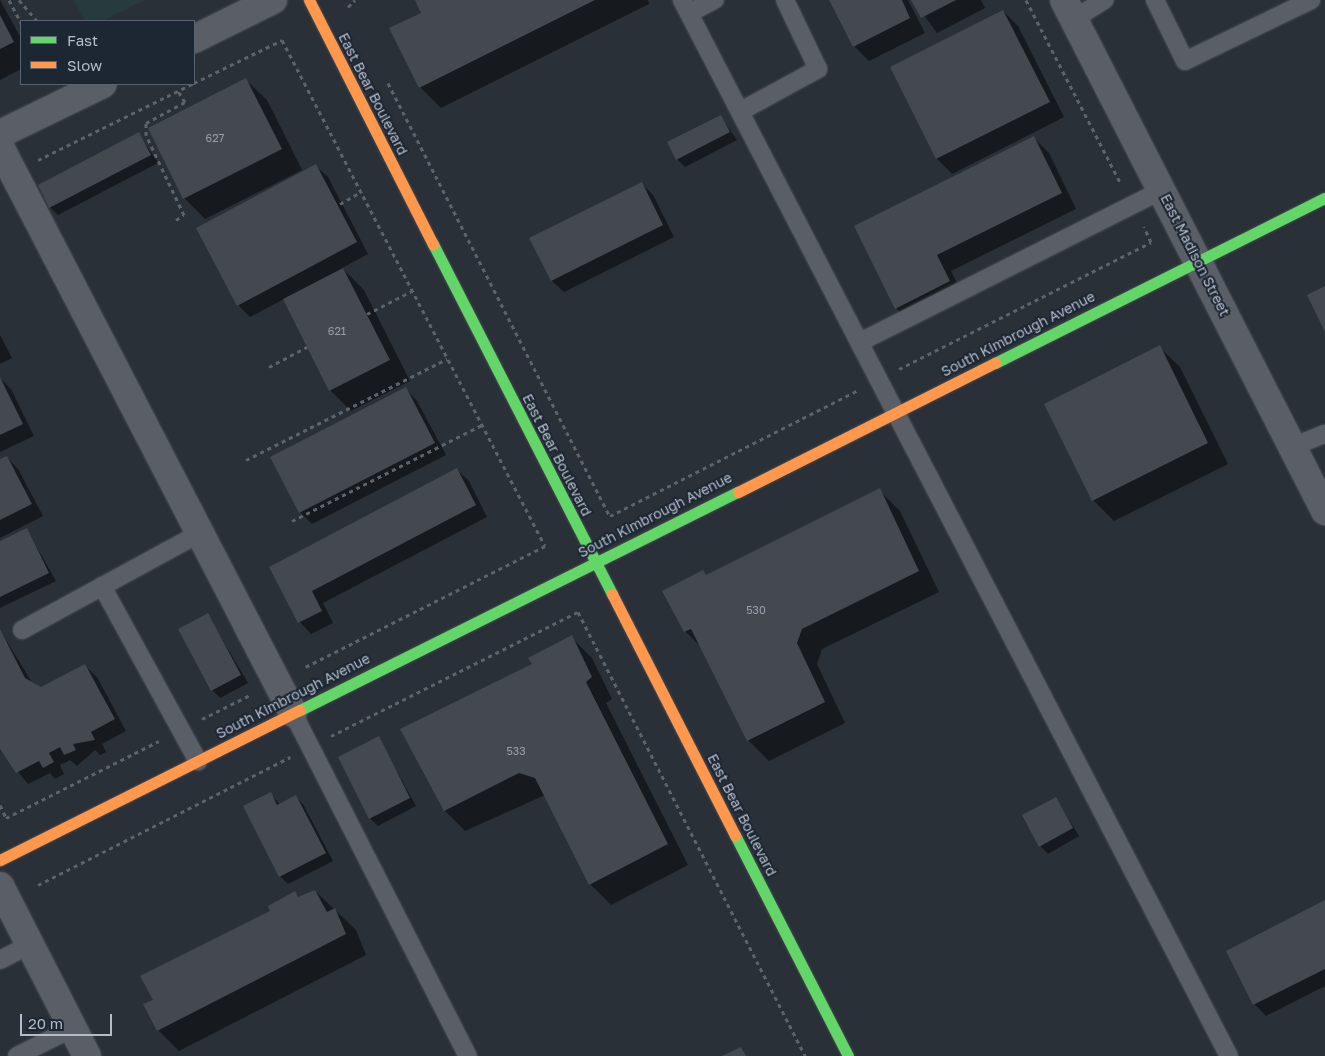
<!DOCTYPE html>
<html>
<head>
<meta charset="utf-8">
<style>
	body { margin:0 }
	#map { position:relative; width:1325px; height:1056px; overflow:hidden; background:#2a3038; font-family:"Golos Text",sans-serif }
	div>[style] { position:absolute }
	[style*='--x'] { left:calc(var(--x)*1px); top:calc(var(--y)*1px); width:calc(var(--w)*1px); rotate:calc(var(--a)*1deg) }
	.green>* { inset:0; background:#273a3e }
	.shadow>* { inset:0; background:#0007 }
	.building>* { inset:0; background:#444950 }
	.path>* { height:3px; margin-top:-1.5px; transform-origin:0; background:repeating-linear-gradient(90deg,#5d636a 0 4px,transparent 0 8px) }
	.roads { filter:drop-shadow(0 0 1px #484c53) drop-shadow(0 0 1px #484c53) }
	.lane>* { height:18px; margin:-9px; padding:0 9px; transform-origin:9px; border-radius:9px; background:#5a5e66 }
	.street>* { height:28px; margin:-14px; padding:0 14px; transform-origin:14px; border-radius:14px; background:#5a5e66 }
	.fast>* { height:11px; margin:-5.5px; padding:0 5.5px; transform-origin:5.5px; border-radius:5.5px; background:#63d668 }
	.slow>* { height:11px; margin:-5.5px; padding:0 5.5px; transform-origin:5.5px; border-radius:5.5px; background:#ff974d }
	span { translate:-50% -50%; white-space:nowrap; text-align:center; line-height:1.15; -webkit-text-stroke:4px #1d2633; paint-order:stroke }
	.number-label { font-size:11px; color:#989fab }
	.number-label span { -webkit-text-stroke-width:0 }
	.street-label { font-size:14px; color:#b4bcc9 }
	.legend { position:absolute; left:20px; top:20px; width:175px; height:65px; box-sizing:border-box; background:#1d2633; border:1px solid #59626f; margin:0; padding:6px 9px; list-style:none; font-size:15px; color:#b4bcc9 }
	.legend li { display:flex; align-items:center; gap:10px; height:25px }
	.legend b { width:25px; border:1px solid #59626f }
	.scale { position:absolute; left:20px; top:1014px; width:92px; height:22px; box-sizing:border-box; border:2px solid #b4bcc9; border-top:0; padding-left:6px; font-size:15px; line-height:18px; white-space:nowrap; color:#b4bcc9; -webkit-text-stroke:4px #1d2633; paint-order:stroke }
</style>
</head>
<body>
<div id="map">
	<div class="green">
		<div style="clip-path:polygon(74px 0,145px 0,102px 21px,85px 21px)"></div>
	</div>
	<div class="shadow">
		<div style="clip-path:polygon(0 0,21px 38px,21px 69px,0 80px)"></div>
		<div style="clip-path:polygon(416px 0,648px 0,649px 4px,441px 108px,420px 87px,391px 29px,423px 13px)"></div>
		<div style="clip-path:polygon(831px 0,908px 0,925px 33px,869px 61px,854px 46px)"></div>
		<div style="clip-path:polygon(913px 0,981px 0,985px 8px,937px 33px)"></div>
		<div style="clip-path:polygon(1003px 11px,1018px 26px,1064px 117px,952px 174px,937px 159px,891px 68px)"></div>
		<div style="clip-path:polygon(246px 80px,267px 100px,302px 170px,205px 219px,184px 198px)"></div>
		<div style="clip-path:polygon(721px 117px,737px 140px,685px 167px,677px 159px)"></div>
		<div style="clip-path:polygon(139px 134px,158px 163px,58px 215px,50px 207px)"></div>
		<div style="clip-path:polygon(1034px 138px,1049px 153px,1076px 209px,951px 271px,964px 297px,911px 323px,896px 308px,855px 226px)"></div>
		<div style="clip-path:polygon(316px 166px,328px 177px,368px 254px,342px 268px,364px 290px,410px 381px,351px 411px,330px 390px,284px 299px,250px 317px,238px 305px)"></div>
		<div style="clip-path:polygon(641px 183px,653px 195px,674px 237px,564px 292px,552px 281px,531px 239px)"></div>
		<div style="clip-path:polygon(0 335px,12px 358px,0 364px)"></div>
		<div style="clip-path:polygon(1159px 347px,1180px 367px,1228px 464px,1114px 521px,1093px 500px)"></div>
		<div style="clip-path:polygon(0 378px,11px 389px,34px 436px,0 452px)"></div>
		<div style="clip-path:polygon(406px 389px,417px 401px,446px 455px,312px 524px,300px 512px)"></div>
		<div style="clip-path:polygon(6px 457px,18px 469px,43px 516px,0 538px,0 461px)"></div>
		<div style="clip-path:polygon(457px 470px,469px 481px,487px 517px,323px 603px,333px 623px,311px 634px,300px 622px,271px 567px)"></div>
		<div style="clip-path:polygon(879px 490px,900px 511px,939px 592px,822px 649px,817px 664px,845px 723px,769px 761px,748px 740px,702px 648px,685px 631px)"></div>
		<div style="clip-path:polygon(27px 530px,56px 581px,0 608px,0 543px)"></div>
		<div style="clip-path:polygon(207px 614px,248px 683px,220px 698px,212px 690px)"></div>
		<div style="clip-path:polygon(0 630px,33px 684px,41px 689px,85px 666px,97px 677px,126px 731px,102px 744px,106px 752px,100px 755px,95px 750px,77px 766px,70px 760px,60px 765px,64px 774px,55px 779px,50px 773px,28px 784px,0 750px)"></div>
		<div style="clip-path:polygon(571px 637px,592px 658px,612px 699px,606px 703px,688px 865px,611px 905px,590px 884px,545px 795px,465px 831px,445px 811px,534px 664px)"></div>
		<div style="clip-path:polygon(378px 738px,416px 806px,378px 826px,370px 818px)"></div>
		<div style="clip-path:polygon(270px 793px,280px 805px,296px 797px,303px 804px,333px 861px,288px 884px,280px 876px)"></div>
		<div style="clip-path:polygon(1056px 799px,1079px 836px,1048px 854px,1040px 846px)"></div>
		<div style="clip-path:polygon(315px 891px,356px 930px,366px 955px,179px 1051px,158px 1030px,155px 1000px,294px 893px,299px 898px)"></div>
		<div style="clip-path:polygon(1325px 902px,1325px 986px,1266px 1016px,1254px 1004px)"></div>
	</div>
	<div class="building">
		<div style="clip-path:polygon(415px 0,595px 0,419px 88px,389px 28px,421px 13px)"></div>
		<div style="clip-path:polygon(829px 0,902px 0,910px 18px,853px 47px)"></div>
		<div style="clip-path:polygon(911px 0,956px 0,921px 18px)"></div>
		<div style="clip-path:polygon(1003px 10px,1050px 102px,936px 159px,890px 67px)"></div>
		<div style="clip-path:polygon(0 15px,14px 42px,0 49px)"></div>
		<div style="clip-path:polygon(246px 78px,282px 149px,183px 199px,148px 128px)"></div>
		<div style="clip-path:polygon(721px 115px,730px 132px,676px 160px,667px 142px)"></div>
		<div style="clip-path:polygon(139px 132px,151px 155px,49px 208px,38px 185px)"></div>
		<div style="clip-path:polygon(1034px 136px,1062px 193px,937px 255px,950px 281px,895px 309px,854px 226px)"></div>
		<div style="clip-path:polygon(316px 164px,357px 242px,237px 306px,196px 228px)"></div>
		<div style="clip-path:polygon(642px 182px,663px 225px,551px 281px,529px 238px)"></div>
		<div style="clip-path:polygon(343px 268px,390px 360px,329px 391px,283px 299px)"></div>
		<div style="clip-path:polygon(1325px 286px,1325px 332px,1307px 295px)"></div>
		<div style="clip-path:polygon(1160px 345px,1208px 443px,1092px 501px,1044px 404px)"></div>
		<div style="clip-path:polygon(0 377px,23px 424px,0 435px)"></div>
		<div style="clip-path:polygon(406px 387px,435px 443px,299px 513px,270px 457px)"></div>
		<div style="clip-path:polygon(7px 456px,32px 504px,0 520px,0 459px)"></div>
		<div style="clip-path:polygon(457px 468px,476px 505px,312px 591px,322px 611px,298px 623px,269px 567px)"></div>
		<div style="clip-path:polygon(880px 488px,919px 571px,802px 629px,797px 643px,825px 702px,747px 741px,691px 629px,684px 632px,662px 591px,703px 570px,706px 575px)"></div>
		<div style="clip-path:polygon(27px 528px,49px 573px,0 597px,0 541px)"></div>
		<div style="clip-path:polygon(208px 613px,241px 675px,211px 691px,178px 629px)"></div>
		<div style="clip-path:polygon(0 629px,25px 678px,41px 687px,85px 664px,115px 719px,91px 732px,95px 740px,73px 744px,76px 750px,64px 755px,60px 747px,49px 753px,54px 762px,43px 768px,39px 761px,16px 773px,0 749px)"></div>
		<div style="clip-path:polygon(572px 635px,592px 677px,586px 682px,668px 844px,589px 885px,535px 778px,519px 773px,444px 811px,400px 729px,532px 664px,528px 658px)"></div>
		<div style="clip-path:polygon(379px 736px,410px 798px,369px 819px,338px 757px)"></div>
		<div style="clip-path:polygon(271px 792px,277px 805px,296px 795px,326px 853px,279px 877px,243px 806px)"></div>
		<div style="clip-path:polygon(1056px 797px,1073px 828px,1039px 847px,1022px 815px)"></div>
		<div style="clip-path:polygon(315px 890px,327px 912px,335px 908px,346px 934px,157px 1031px,143px 1004px,153px 1000px,140px 976px,270px 911px,268px 906px,295px 891px,298px 897px)"></div>
		<div style="clip-path:polygon(1325px 900px,1325px 969px,1253px 1005px,1226px 951px)"></div>
		<div style="clip-path:polygon(741px 1047px,746px 1056px,722px 1056px)"></div>
	</div>
	<div class="path">
		<div style="--x:9;--y:0;--w:26;--a:62"></div>
		<div style="--x:19;--y:0;--w:28;--a:49"></div>
		<div style="--x:1026;--y:0;--w:207;--a:62.7"></div>
		<div style="--x:348;--y:7;--w:10;--a:-45"></div>
		<div style="--x:194;--y:83;--w:98;--a:-26"></div>
		<div style="--x:282;--y:40;--w:570;--a:62.54"></div>
		<div style="--x:545;--y:546;--w:271;--a:153.2"></div>
		<div style="--x:388;--y:83;--w:487;--a:62.9"></div>
		<div style="--x:610;--y:516;--w:278;--a:-26.9"></div>
		<div style="--x:38;--y:160;--w:172;--a:-26.3"></div>
		<div style="--x:340;--y:204;--w:24;--a:-30"></div>
		<div style="--x:176;--y:220;--w:9;--a:-32"></div>
		<div style="--x:184;--y:215;--w:89;--a:-115.4"></div>
		<div style="--x:146;--y:135;--w:12;--a:-90"></div>
		<div style="--x:146;--y:123;--w:44;--a:-28.3"></div>
		<div style="--x:185;--y:102;--w:13;--a:-122"></div>
		<div style="--x:367;--y:314;--w:51;--a:-27.1"></div>
		<div style="--x:269;--y:367;--w:43;--a:-27.8"></div>
		<div style="--x:899;--y:369;--w:282;--a:-26.7"></div>
		<div style="--x:1151;--y:242;--w:17;--a:-115"></div>
		<div style="--x:246;--y:460;--w:225;--a:-26.7"></div>
		<div style="--x:292;--y:521;--w:213;--a:-26.8"></div>
		<div style="--x:202;--y:719;--w:54;--a:-26.6"></div>
		<div style="--x:331;--y:736;--w:276;--a:-26.7"></div>
		<div style="--x:578;--y:612;--w:499;--a:62.9"></div>
		<div style="--x:0;--y:805;--w:14;--a:65"></div>
		<div style="--x:6;--y:818;--w:171;--a:-26.7"></div>
		<div style="--x:38;--y:885;--w:283;--a:-26.9"></div>
	</div>
	<div class="roads">
		<div class="lane">
			<div style="--x:682;--y:0;--w:1189;--a:62.62"></div>
			<div style="--x:1155;--y:0;--w:68;--a:63.8"></div>
			<div style="--x:1185;--y:61;--w:140;--a:-25.8"></div>
			<div style="--x:689;--y:13;--w:29;--a:-27"></div>
			<div style="--x:1074;--y:19;--w:36;--a:-32"></div>
			<div style="--x:741;--y:111;--w:88;--a:-28.6"></div>
			<div style="--x:818;--y:69;--w:76;--a:-115.6"></div>
			<div style="--x:862;--y:341;--w:336;--a:-26.7"></div>
			<div style="--x:1292;--y:447;--w:35;--a:-22"></div>
			<div style="--x:102;--y:586;--w:200;--a:61.3"></div>
			<div style="--x:22;--y:630;--w:203;--a:-28.6"></div>
			<div style="--x:293;--y:713;--w:385;--a:63"></div>
			<div style="--x:0;--y:960;--w:34;--a:-27"></div>
			<div style="--x:17;--y:1056;--w:63;--a:-26.6"></div>
		</div>
		<div class="street">
			<div style="--x:1064;--y:0;--w:574;--a:62.94"></div>
			<div style="--x:194;--y:39;--w:88;--a:-26.3"></div>
			<div style="--x:0;--y:134;--w:114;--a:-25.9"></div>
			<div style="--x:0;--y:147;--w:637;--a:62.63"></div>
			<div style="--x:0;--y:886;--w:191;--a:62.9"></div>
		</div>
		<div class="fast">
			<div style="--x:433;--y:244;--w:393;--a:62.9"></div>
			<div style="--x:995;--y:363;--w:369;--a:-26.6"></div>
			<div style="--x:300;--y:710;--w:489;--a:-26.5"></div>
			<div style="--x:735;--y:835;--w:248;--a:62.9"></div>
		</div>
		<div class="slow">
			<div style="--x:309;--y:0;--w:274;--a:63.1"></div>
			<div style="--x:738;--y:492;--w:288;--a:-26.7"></div>
			<div style="--x:612;--y:594;--w:271;--a:63"></div>
			<div style="--x:0;--y:860;--w:335;--a:-26.6"></div>
		</div>
	</div>
	<div class="number-label">
		<span style="left:215px;top:138px">627</span>
		<span style="left:337px;top:331px">621</span>
		<span style="left:756px;top:610px">530</span>
		<span style="left:516px;top:751px">533</span>
	</div>
	<div class="street-label">
		<span style="left:373px;top:94px;rotate:63deg">East Bear Boulevard</span>
		<span style="left:1195px;top:255px;rotate:63deg">East Madison Street</span>
		<span style="left:1018px;top:334px;rotate:-27deg">South Kimbrough Avenue</span>
		<span style="left:557px;top:455px;rotate:63deg">East Bear Boulevard</span>
		<span style="left:655px;top:515px;rotate:-27deg">South Kimbrough Avenue</span>
		<span style="left:293px;top:696px;rotate:-27deg">South Kimbrough Avenue</span>
		<span style="left:742px;top:815px;rotate:63deg">East Bear Boulevard</span>
	</div>
	<ul class="legend">
	<li><b style="height:6px;background:#63d668"></b>Fast</li>
	<li><b style="height:6px;background:#ff974d"></b>Slow</li>
	</ul>
	<div class="scale">20 m</div>
</div>
</body>
</html>
